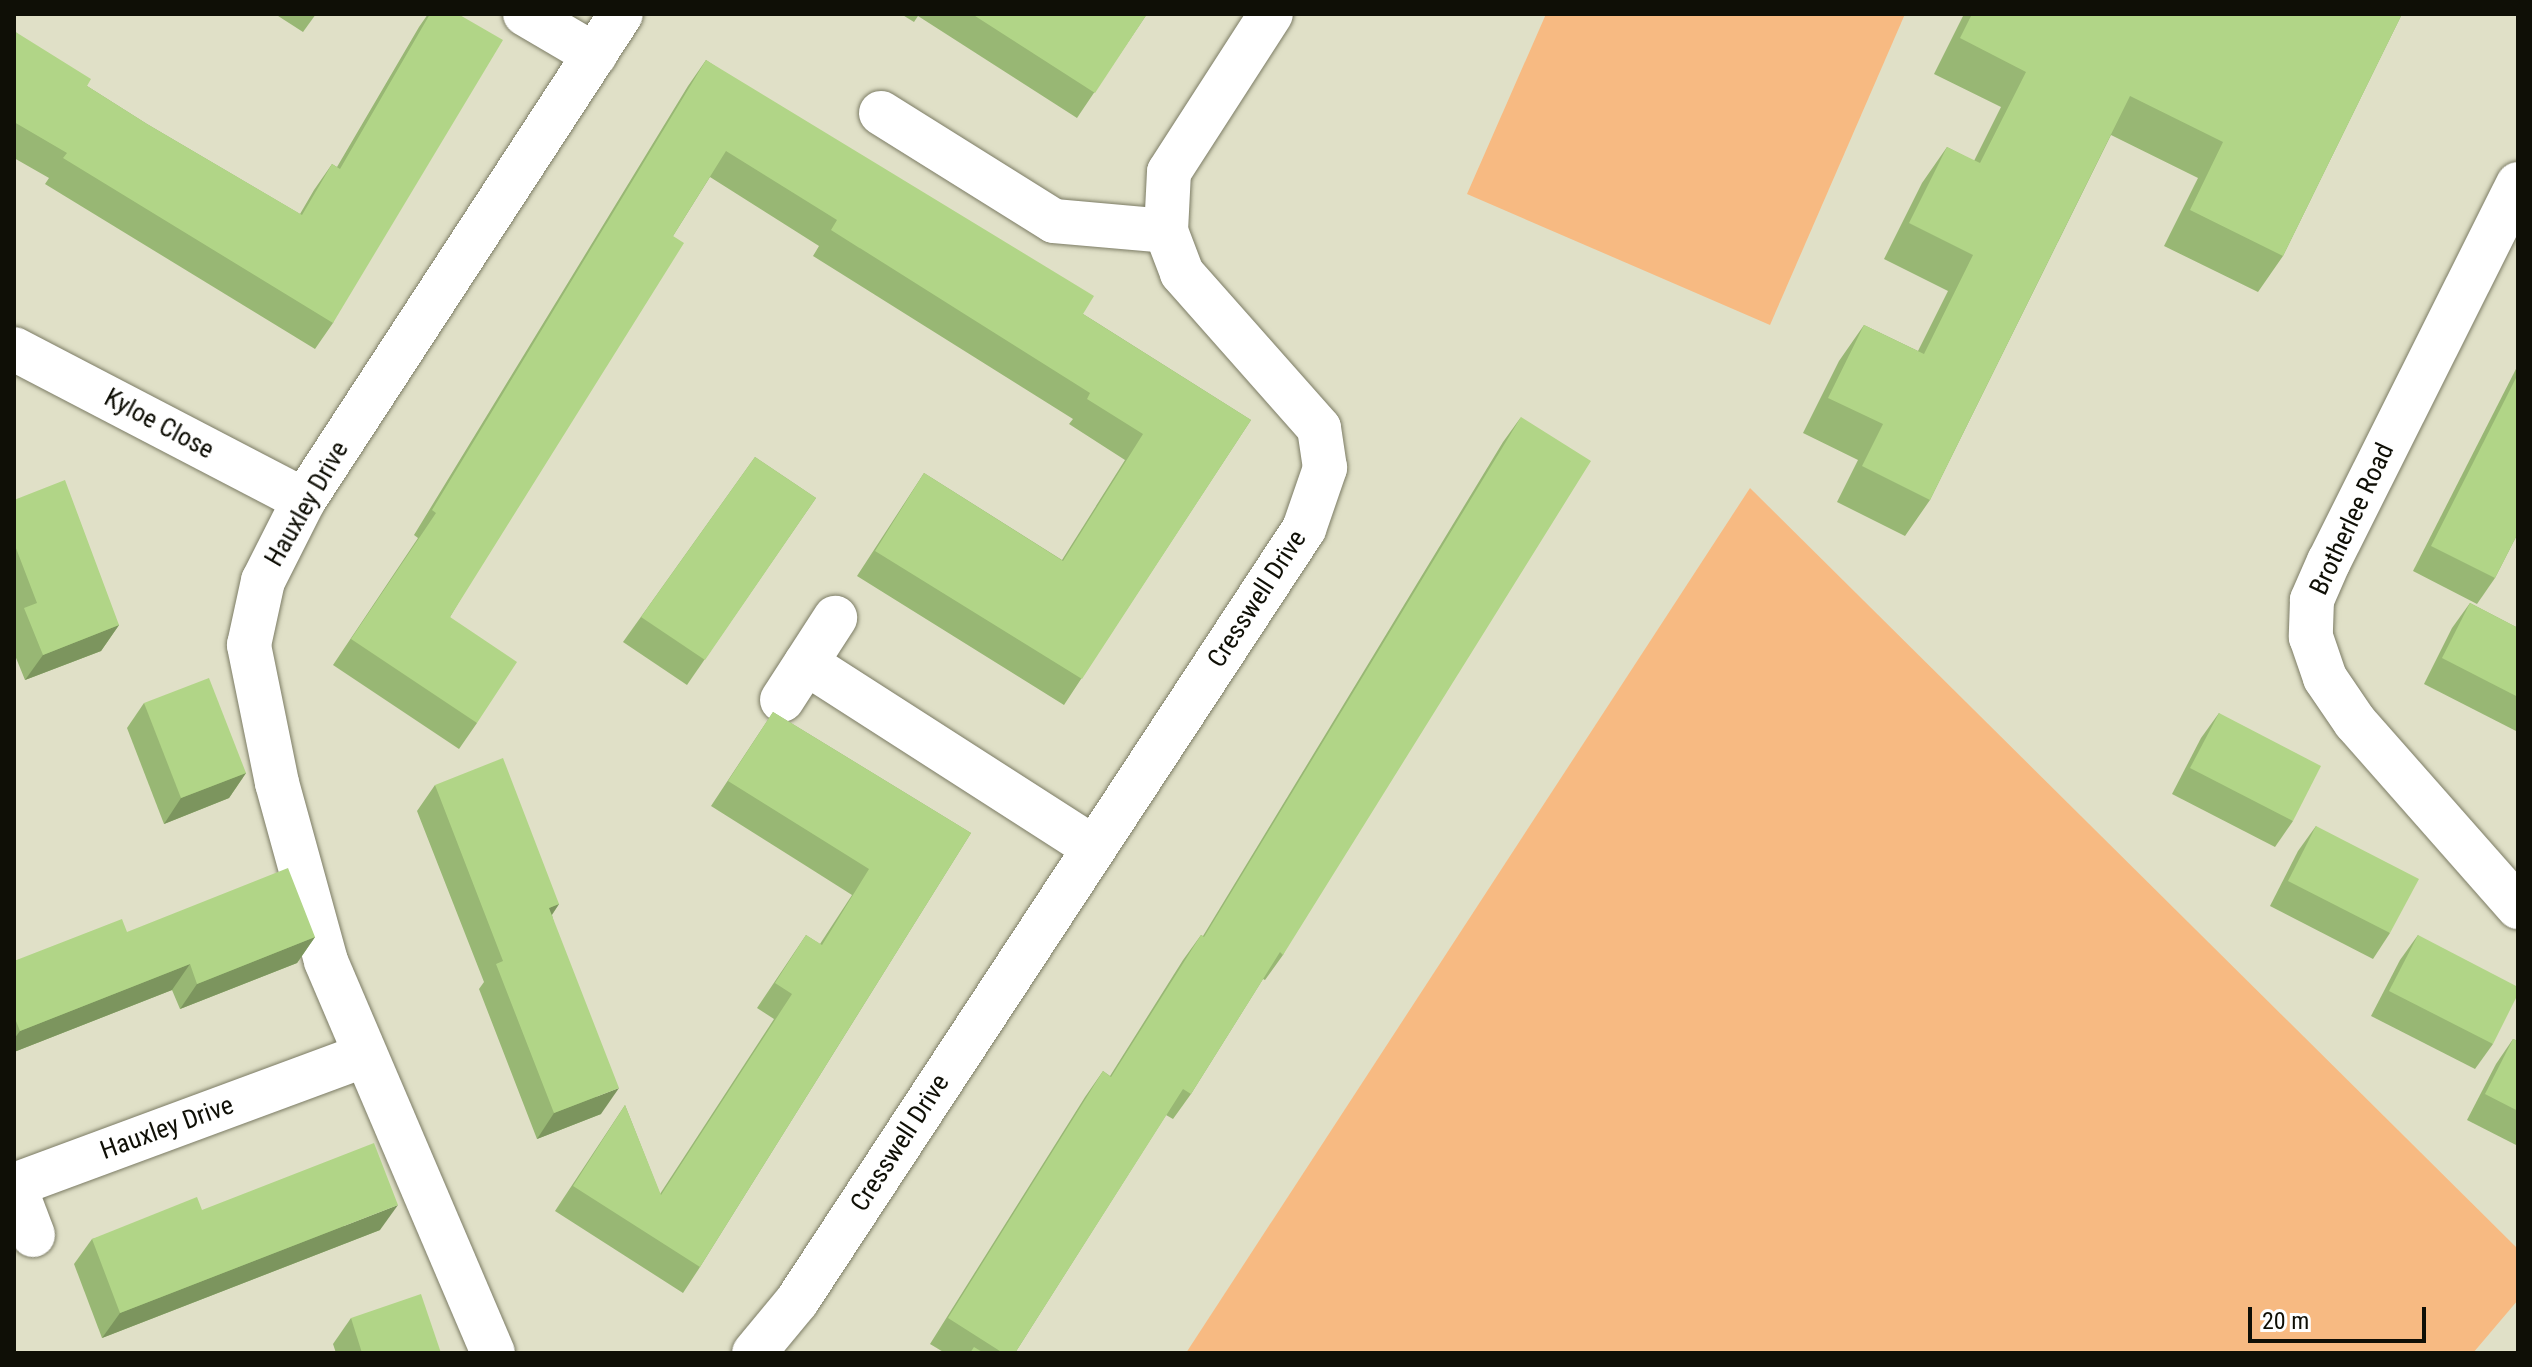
<!DOCTYPE html>
<html>
<head>
<meta charset="utf-8">
<style>
	body { margin:0 }
	#map { position:relative; width:2532px; height:1367px; overflow:hidden; background:#e0e0c7; font-family:"Roboto Condensed",sans-serif }
	div>[style] { position:absolute }
	[style*='--x'] { left:calc(var(--x)*1px); top:calc(var(--y)*1px); width:calc(var(--w)*1px); rotate:calc(var(--a)*1deg) }
	.green>* { inset:0; background:#f7ba82 }
	.roads { filter:drop-shadow(0 0 2px #7c7c65) drop-shadow(0 0 2px #7c7c65) }
	.minor>* { height:44px; margin:-22px; padding:0 22px; transform-origin:22px; border-radius:22px; background:#fff }
	.wall>* { inset:0; background:#98b774 }
	.shaded-wall>* { inset:0; background:#7c955e }
	.building>* { inset:0; background:#b1d587 }
	span { translate:-50% -50%; white-space:nowrap; text-align:center; line-height:1.15; -webkit-text-stroke:7px #fff; paint-order:stroke }
	.street-label { font-size:26px; color:#0f0f06 }
	.frame { position:absolute; inset:0; border:16px solid #0f0f06; pointer-events:none }
	.scale { position:absolute; left:2248px; top:1307px; width:178px; height:36px; box-sizing:border-box; border:4px solid #0f0f06; border-top:0; padding-left:10px; font-size:24px; line-height:28px; white-space:nowrap; color:#0f0f06; -webkit-text-stroke:6px #fff; paint-order:stroke }
</style>
</head>
<body>
<div id="map">
	<div class="green">
		<div style="clip-path:polygon(1546px 14px,1905px 14px,1770px 325px,1467px 194px)"></div>
		<div style="clip-path:polygon(1750px 488px,2518px 1249px,2518px 1300px,2473px 1353px,1186px 1353px)"></div>
	</div>
	<div class="roads">
		<div class="minor">
			<div style="--x:525;--y:14;--w:81;--a:30.4"></div>
			<div style="--x:881;--y:113;--w:204;--a:32"></div>
			<div style="--x:1054;--y:221;--w:112;--a:5.1"></div>
			<div style="--x:2518;--y:184;--w:422;--a:116.6"></div>
			<div style="--x:2329;--y:561;--w:43;--a:113.6"></div>
			<div style="--x:2312;--y:600;--w:37;--a:92"></div>
			<div style="--x:2311;--y:637;--w:43;--a:71.1"></div>
			<div style="--x:2325;--y:678;--w:53;--a:55.7"></div>
			<div style="--x:2355;--y:722;--w:247;--a:48.6"></div>
			<div style="--x:14;--y:349;--w:327;--a:27.5"></div>
			<div style="--x:806;--y:663;--w:342;--a:32.7"></div>
			<div style="--x:782;--y:700;--w:98;--a:-57.1"></div>
			<div style="--x:33;--y:1235;--w:53;--a:-110.8"></div>
			<div style="--x:14;--y:1185;--w:374;--a:-20.3"></div>
			<div style="--x:493;--y:1353;--w:426;--a:-113.1"></div>
			<div style="--x:326;--y:961;--w:185;--a:-105.4"></div>
			<div style="--x:277;--y:783;--w:141;--a:-101.5"></div>
			<div style="--x:249;--y:645;--w:66;--a:-77.7"></div>
			<div style="--x:263;--y:581;--w:91;--a:-63.2"></div>
			<div style="--x:304;--y:500;--w:580;--a:-56.89"></div>
			<div style="--x:754;--y:1353;--w:67;--a:-50.4"></div>
			<div style="--x:797;--y:1301;--w:924;--a:-56.71"></div>
			<div style="--x:1304;--y:529;--w:65;--a:-71"></div>
			<div style="--x:1325;--y:468;--w:40;--a:-98.5"></div>
			<div style="--x:1319;--y:428;--w:207;--a:-131.5"></div>
			<div style="--x:1182;--y:273;--w:45;--a:-110.9"></div>
			<div style="--x:1166;--y:231;--w:59;--a:-87.1"></div>
			<div style="--x:1169;--y:172;--w:188;--a:-57.2"></div>
		</div>
	</div>
	<div class="wall">
		<div style="clip-path:polygon(275px 14px,316px 14px,303px 32px)"></div>
		<div style="clip-path:polygon(428px 14px,458px 14px,333px 323px,315px 349px,45px 184px,49px 178px,14px 158px,14px 31px,87px 86px,147px 124px,300px 214px,314px 190px,332px 164px,337px 167px,419px 27px)"></div>
		<div style="clip-path:polygon(901px 14px,1147px 14px,1077px 118px,918px 16px,914px 22px)"></div>
		<div style="clip-path:polygon(1964px 14px,2402px 14px,2283px 256px,2258px 292px,2164px 246px,2198px 178px,2111px 135px,1930px 500px,1905px 536px,1837px 502px,1858px 460px,1803px 433px,1839px 361px,1864px 325px,1918px 351px,1948px 291px,1884px 259px,1922px 183px,1947px 147px,1974px 161px,2001px 107px,1934px 74px)"></div>
		<div style="clip-path:polygon(706px 60px,1083px 314px,1251px 420px,1064px 705px,857px 576px,924px 473px,1062px 560px,1125px 460px,1069px 424px,1073px 419px,813px 256px,819px 246px,710px 177px,673px 236px,450px 617px,477px 723px,459px 749px,333px 665px,418px 538px,414px 535px,688px 86px)"></div>
		<div style="clip-path:polygon(2518px 365px,2518px 533px,2495px 578px,2477px 604px,2413px 571px)"></div>
		<div style="clip-path:polygon(1521px 417px,1283px 955px,1265px 980px,1263px 979px,1191px 1094px,1173px 1119px,1166px 1115px,1015px 1353px,945px 1353px,930px 1344px,1085px 1097px,1103px 1071px,1110px 1076px,1183px 960px,1201px 935px,1203px 936px,1503px 442px)"></div>
		<div style="clip-path:polygon(755px 457px,816px 498px,687px 685px,623px 642px)"></div>
		<div style="clip-path:polygon(14px 500px,119px 625px,101px 651px,25px 680px,14px 653px,14px 623px,16px 620px,14px 614px)"></div>
		<div style="clip-path:polygon(2470px 603px,2518px 628px,2518px 732px,2424px 684px,2452px 628px)"></div>
		<div style="clip-path:polygon(144px 703px,246px 773px,229px 798px,164px 824px,127px 728px)"></div>
		<div style="clip-path:polygon(773px 712px,971px 833px,700px 1267px,683px 1293px,555px 1211px,625px 1105px,660px 1194px,774px 1019px,757px 1008px,806px 935px,820px 944px,852px 895px,711px 806px)"></div>
		<div style="clip-path:polygon(2219px 713px,2293px 821px,2275px 847px,2172px 794px,2201px 738px)"></div>
		<div style="clip-path:polygon(435px 785px,559px 904px,552px 915px,601px 1114px,537px 1139px,479px 989px,484px 982px,417px 811px)"></div>
		<div style="clip-path:polygon(2316px 826px,2390px 933px,2373px 959px,2270px 906px,2298px 851px)"></div>
		<div style="clip-path:polygon(127px 932px,315px 937px,297px 963px,180px 1009px,172px 990px,14px 1052px,14px 961px)"></div>
		<div style="clip-path:polygon(2418px 935px,2493px 1044px,2475px 1069px,2371px 1016px,2400px 960px)"></div>
		<div style="clip-path:polygon(2513px 1039px,2518px 1041px,2518px 1146px,2467px 1120px,2496px 1064px)"></div>
		<div style="clip-path:polygon(202px 1210px,380px 1230px,102px 1338px,74px 1264px,92px 1239px)"></div>
		<div style="clip-path:polygon(351px 1318px,441px 1353px,336px 1353px,333px 1344px)"></div>
	</div>
	<div class="shaded-wall">
		<div style="clip-path:polygon(119px 625px,101px 651px,25px 680px,43px 655px)"></div>
		<div style="clip-path:polygon(246px 773px,229px 798px,164px 824px,181px 798px)"></div>
		<div style="clip-path:polygon(559px 904px,542px 929px,549px 908px)"></div>
		<div style="clip-path:polygon(315px 937px,297px 963px,180px 1009px,197px 984px)"></div>
		<div style="clip-path:polygon(190px 964px,172px 990px,14px 1052px,14px 1039px,20px 1031px)"></div>
		<div style="clip-path:polygon(619px 1088px,601px 1114px,537px 1139px,554px 1113px)"></div>
		<div style="clip-path:polygon(398px 1205px,380px 1230px,102px 1338px,120px 1313px)"></div>
	</div>
	<div class="building">
		<div style="clip-path:polygon(430px 14px,458px 14px,503px 40px,333px 323px,63px 158px,67px 153px,14px 122px,14px 31px,91px 79px,87px 86px,147px 124px,302px 215px,332px 164px,340px 169px)"></div>
		<div style="clip-path:polygon(972px 14px,1147px 14px,1095px 93px)"></div>
		<div style="clip-path:polygon(1972px 14px,2402px 14px,2283px 256px,2190px 210px,2223px 142px,2130px 96px,1930px 500px,1862px 466px,1883px 424px,1828px 398px,1864px 325px,1924px 354px,1973px 255px,1909px 223px,1947px 147px,1980px 163px,2026px 72px,1960px 38px)"></div>
		<div style="clip-path:polygon(706px 60px,1094px 296px,1083px 314px,1251px 420px,1082px 679px,875px 551px,924px 473px,1063px 561px,1143px 434px,1087px 399px,1090px 393px,831px 230px,837px 220px,726px 151px,673px 236px,684px 243px,450px 617px,517px 662px,477px 723px,351px 639px,436px 513px,432px 510px)"></div>
		<div style="clip-path:polygon(2518px 374px,2518px 533px,2495px 578px,2431px 546px)"></div>
		<div style="clip-path:polygon(1521px 417px,1591px 461px,1283px 955px,1280px 952px,1191px 1094px,1183px 1089px,1015px 1353px,1003px 1353px,948px 1318px,1103px 1071px,1111px 1077px,1201px 935px,1204px 937px)"></div>
		<div style="clip-path:polygon(755px 457px,816px 498px,705px 660px,641px 617px)"></div>
		<div style="clip-path:polygon(65px 480px,119px 625px,43px 655px,24px 608px,37px 603px,14px 543px,14px 500px)"></div>
		<div style="clip-path:polygon(2470px 603px,2518px 628px,2518px 697px,2442px 658px)"></div>
		<div style="clip-path:polygon(209px 678px,246px 773px,181px 798px,144px 703px)"></div>
		<div style="clip-path:polygon(773px 712px,971px 833px,700px 1267px,573px 1186px,625px 1105px,661px 1195px,792px 994px,775px 983px,806px 935px,822px 945px,869px 869px,728px 781px)"></div>
		<div style="clip-path:polygon(2219px 713px,2321px 766px,2293px 821px,2190px 768px)"></div>
		<div style="clip-path:polygon(503px 758px,559px 904px,549px 908px,619px 1088px,554px 1113px,496px 964px,503px 961px,435px 785px)"></div>
		<div style="clip-path:polygon(2316px 826px,2419px 879px,2390px 933px,2288px 881px)"></div>
		<div style="clip-path:polygon(288px 868px,315px 937px,197px 984px,190px 964px,20px 1031px,14px 1016px,14px 961px,122px 919px,127px 932px)"></div>
		<div style="clip-path:polygon(2418px 935px,2518px 987px,2518px 994px,2493px 1044px,2389px 991px)"></div>
		<div style="clip-path:polygon(2513px 1039px,2518px 1041px,2518px 1111px,2485px 1094px)"></div>
		<div style="clip-path:polygon(374px 1143px,398px 1205px,120px 1313px,92px 1239px,197px 1197px,202px 1210px)"></div>
		<div style="clip-path:polygon(421px 1294px,441px 1353px,362px 1353px,351px 1318px)"></div>
		<div style="clip-path:polygon(974px 1347px,984px 1353px,970px 1353px)"></div>
	</div>
	<div class="street-label">
		<span style="left:159px;top:424px;rotate:28deg">Kyloe Close</span>
		<span style="left:307px;top:504px;rotate:-60deg">Hauxley Drive</span>
		<span style="left:2352px;top:519px;rotate:-65deg">Brotherlee Road</span>
		<span style="left:1257px;top:599px;rotate:-57deg">Cresswell Drive</span>
		<span style="left:167px;top:1128px;rotate:-20deg">Hauxley Drive</span>
		<span style="left:900px;top:1143px;rotate:-57deg">Cresswell Drive</span>
	</div>
	<div class="frame"></div>
	<div class="scale">20 m</div>
</div>
</body>
</html>
